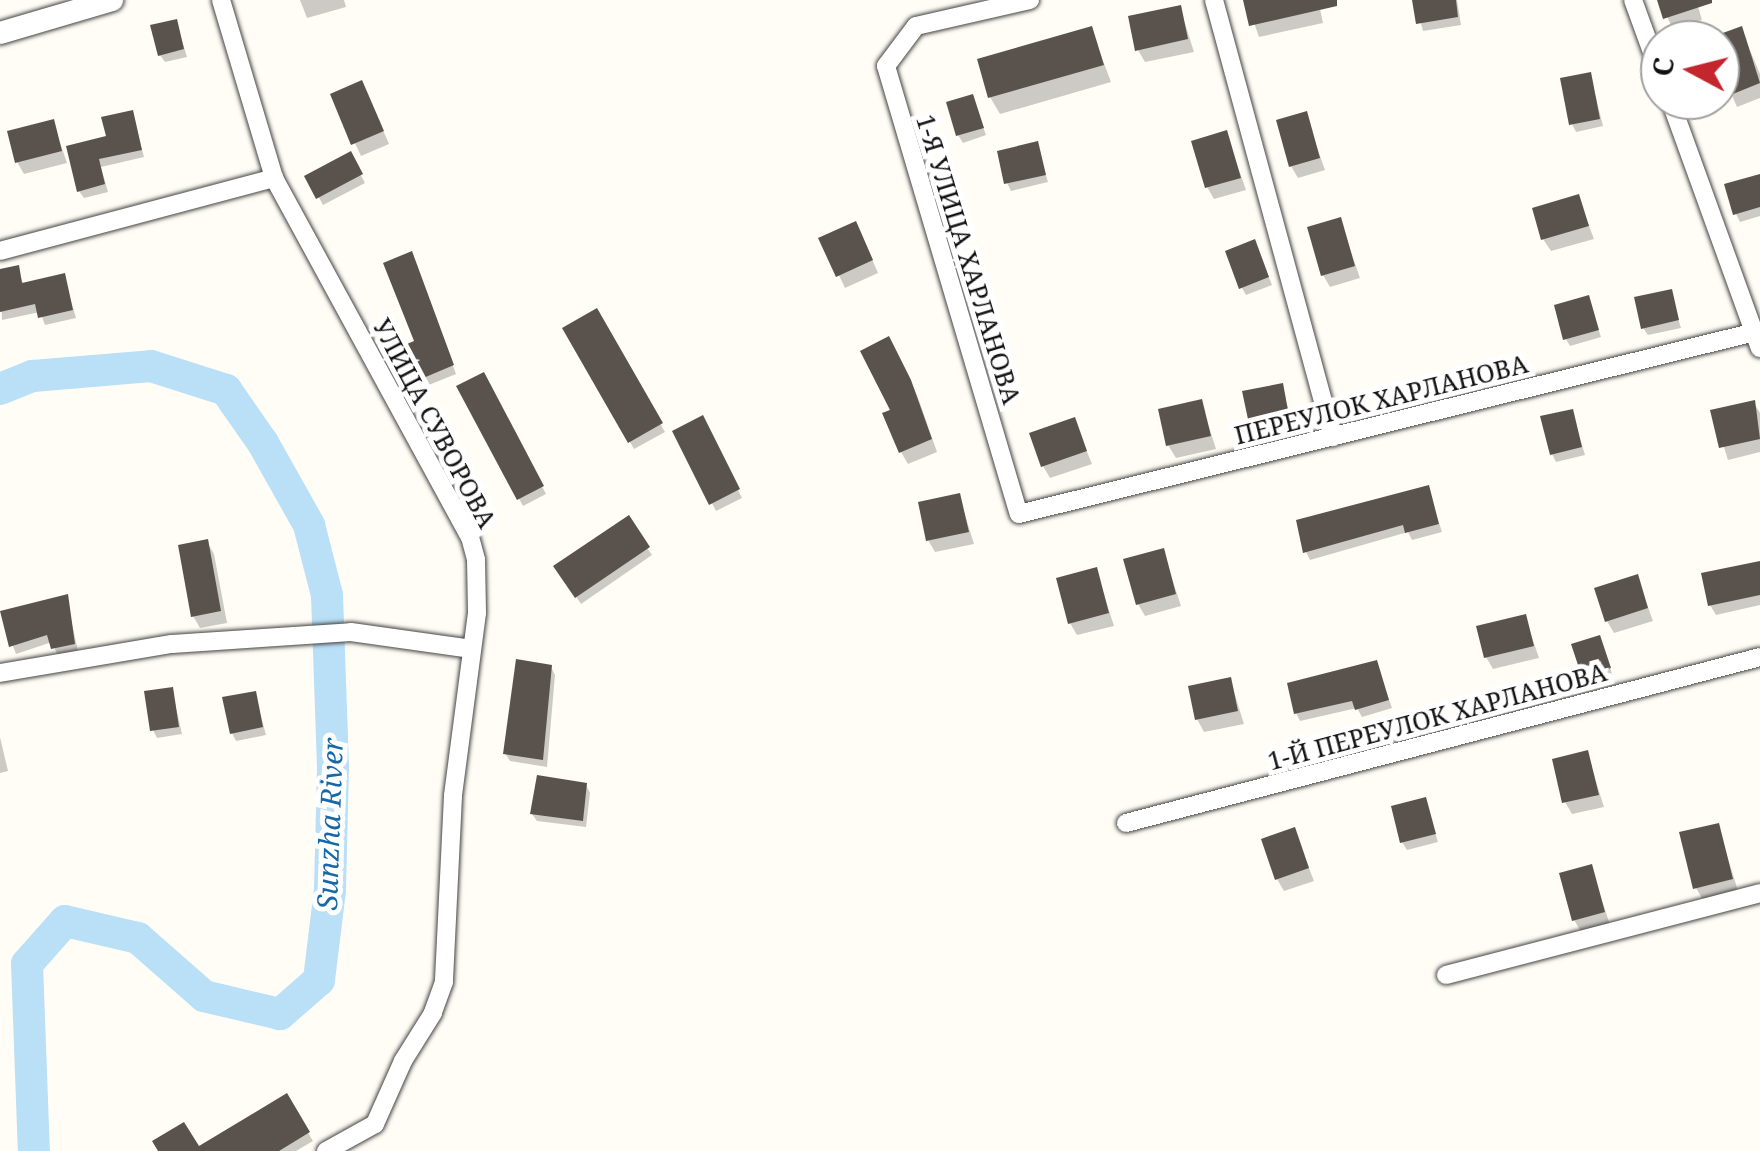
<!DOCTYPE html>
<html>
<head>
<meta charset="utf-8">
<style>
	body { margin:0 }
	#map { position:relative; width:1760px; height:1151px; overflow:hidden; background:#fffdf5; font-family:"Noto Serif",serif }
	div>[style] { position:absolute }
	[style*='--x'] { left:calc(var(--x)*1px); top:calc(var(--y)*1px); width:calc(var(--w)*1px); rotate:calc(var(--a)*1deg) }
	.shadow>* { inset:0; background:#0003 }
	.river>* { height:32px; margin:-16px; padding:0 16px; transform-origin:16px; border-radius:16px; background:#b9e0f7 }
	.building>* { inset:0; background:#5a524d }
	.roads { filter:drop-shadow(0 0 2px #444) drop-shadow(0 0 2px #444) }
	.minor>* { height:18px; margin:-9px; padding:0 9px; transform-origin:9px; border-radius:9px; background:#fff }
	.tertiary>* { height:22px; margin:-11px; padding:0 11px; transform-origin:11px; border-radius:11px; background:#fff }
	span { translate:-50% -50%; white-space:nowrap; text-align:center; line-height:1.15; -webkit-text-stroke:10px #fff; paint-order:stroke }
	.street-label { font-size:25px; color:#111 }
	.water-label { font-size:28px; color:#1768a6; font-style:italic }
	.north { position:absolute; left:1640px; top:20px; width:100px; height:100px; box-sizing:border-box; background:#fff; border:2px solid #a0a0a0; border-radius:50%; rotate:277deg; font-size:28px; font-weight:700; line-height:40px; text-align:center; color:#111 }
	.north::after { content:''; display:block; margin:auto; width:35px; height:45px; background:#c4262e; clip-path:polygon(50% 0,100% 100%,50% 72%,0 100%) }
</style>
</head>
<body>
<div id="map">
	<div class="shadow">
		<div style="clip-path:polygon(300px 0,344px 0,346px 7px,307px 18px)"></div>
		<div style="clip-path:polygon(1246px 0,1318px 0,1323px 23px,1259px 37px)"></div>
		<div style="clip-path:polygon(1415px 0,1457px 0,1461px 25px,1423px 31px)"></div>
		<div style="clip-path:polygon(1660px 0,1696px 0,1702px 20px,1673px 30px)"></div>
		<div style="clip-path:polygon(1180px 8px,1194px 52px,1145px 62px,1138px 50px)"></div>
		<div style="clip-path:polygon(176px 21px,187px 57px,165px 62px,160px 55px)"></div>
		<div style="clip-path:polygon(1091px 29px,1111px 82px,1000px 114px,990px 97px)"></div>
		<div style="clip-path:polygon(1741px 29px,1760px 74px,1760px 98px,1737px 107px,1720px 68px,1720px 40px,1712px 40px)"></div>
		<div style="clip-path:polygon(1590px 74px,1603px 126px,1576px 132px,1572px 124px)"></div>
		<div style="clip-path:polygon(333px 96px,368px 96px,389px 144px,361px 156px)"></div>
		<div style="clip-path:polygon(972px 97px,986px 135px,963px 143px,958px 135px)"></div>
		<div style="clip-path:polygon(132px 113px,144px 157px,101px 167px,108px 192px,84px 198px,79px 191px,109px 138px)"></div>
		<div style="clip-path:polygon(1305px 114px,1325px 170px,1298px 178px,1291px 166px)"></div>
		<div style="clip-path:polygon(53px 122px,67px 163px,24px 174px,17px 162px)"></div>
		<div style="clip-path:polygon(1226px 133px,1246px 190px,1214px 199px,1207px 187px)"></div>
		<div style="clip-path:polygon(1037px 144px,1048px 182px,1011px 191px,1007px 183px)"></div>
		<div style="clip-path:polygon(350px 155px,365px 183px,323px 205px,308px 177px)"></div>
		<div style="clip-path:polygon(1760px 176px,1760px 216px,1740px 222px,1736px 214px)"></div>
		<div style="clip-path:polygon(1578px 197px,1594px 239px,1551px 251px,1543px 239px)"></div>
		<div style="clip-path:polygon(1340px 220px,1360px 278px,1330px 287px,1323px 275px)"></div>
		<div style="clip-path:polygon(862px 236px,878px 273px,845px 288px,822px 239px)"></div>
		<div style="clip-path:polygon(1258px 250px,1272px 285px,1246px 295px,1242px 288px)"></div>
		<div style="clip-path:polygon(415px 262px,456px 374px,409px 393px,405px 386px,418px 343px)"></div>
		<div style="clip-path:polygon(17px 268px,24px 285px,64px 276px,76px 318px,45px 325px,40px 312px,2px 320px,0 272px)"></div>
		<div style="clip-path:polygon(1670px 292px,1681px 328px,1648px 335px,1643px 328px)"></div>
		<div style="clip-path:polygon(1588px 298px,1601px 337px,1570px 346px,1566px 339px)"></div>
		<div style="clip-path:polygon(596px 311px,665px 432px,634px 449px,565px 329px)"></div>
		<div style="clip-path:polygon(895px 351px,917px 395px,937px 452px,908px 464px,901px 452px,893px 411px)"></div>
		<div style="clip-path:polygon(483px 375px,546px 494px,523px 506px,460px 387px)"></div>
		<div style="clip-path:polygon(1282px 386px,1292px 423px,1256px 431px,1251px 423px)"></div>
		<div style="clip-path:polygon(1201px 402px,1216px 449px,1176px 458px,1168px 445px)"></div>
		<div style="clip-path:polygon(1754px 403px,1760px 413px,1760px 452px,1728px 460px,1713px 412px)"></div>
		<div style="clip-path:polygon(1572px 412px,1585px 455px,1556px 462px,1552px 454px)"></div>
		<div style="clip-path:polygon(702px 418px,742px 498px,716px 511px,675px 432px)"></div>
		<div style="clip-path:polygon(1074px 420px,1092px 464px,1050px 478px,1043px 466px)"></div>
		<div style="clip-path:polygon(1428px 488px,1442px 532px,1412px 540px,1408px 532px,1310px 560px,1306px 552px)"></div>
		<div style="clip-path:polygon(959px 496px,974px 544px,935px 552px,928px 540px)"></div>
		<div style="clip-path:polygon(628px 519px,652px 555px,581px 604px,561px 574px)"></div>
		<div style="clip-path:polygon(207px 542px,214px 554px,227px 623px,200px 628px,193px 616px)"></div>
		<div style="clip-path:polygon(1163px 551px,1181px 606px,1145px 616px,1138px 604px)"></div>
		<div style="clip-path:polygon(1760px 564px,1760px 605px,1716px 615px,1710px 605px)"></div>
		<div style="clip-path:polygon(1096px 570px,1114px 626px,1077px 635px,1070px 623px)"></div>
		<div style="clip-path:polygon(1637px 577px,1653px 621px,1614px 633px,1607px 621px)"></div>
		<div style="clip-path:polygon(66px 597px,78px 651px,58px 656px,52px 642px,16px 654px,1px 614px)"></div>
		<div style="clip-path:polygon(1525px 617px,1539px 658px,1493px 669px,1486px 657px)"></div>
		<div style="clip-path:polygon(1599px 638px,1613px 676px,1588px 684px,1584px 676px)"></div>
		<div style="clip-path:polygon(1376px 663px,1392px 708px,1362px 717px,1357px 708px,1300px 721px,1296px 713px)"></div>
		<div style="clip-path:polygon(551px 667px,555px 675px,547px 767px,510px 761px,505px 753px)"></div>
		<div style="clip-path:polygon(1230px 679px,1244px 724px,1204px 732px,1197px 719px)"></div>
		<div style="clip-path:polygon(172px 690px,182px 734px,157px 738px,153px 730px)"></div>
		<div style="clip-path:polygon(255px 694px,266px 735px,236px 741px,232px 733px)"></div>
		<div style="clip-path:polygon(0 737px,8px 771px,0 773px)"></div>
		<div style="clip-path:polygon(1587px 753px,1604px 807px,1572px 814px,1565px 802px)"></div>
		<div style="clip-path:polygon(586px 785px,590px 793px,586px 827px,537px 821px,532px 814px)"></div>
		<div style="clip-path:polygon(1425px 800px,1438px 842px,1407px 850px,1402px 842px)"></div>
		<div style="clip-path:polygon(1718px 826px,1738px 891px,1703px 900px,1696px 888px)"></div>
		<div style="clip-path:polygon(1294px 830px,1314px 881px,1284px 891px,1277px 879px)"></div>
		<div style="clip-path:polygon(1591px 867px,1610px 925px,1582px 933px,1574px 920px)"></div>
		<div style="clip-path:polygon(286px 1096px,313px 1141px,296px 1151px,161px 1151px,198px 1149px)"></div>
	</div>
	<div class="river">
		<div style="--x:0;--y:389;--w:35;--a:-22"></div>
		<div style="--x:33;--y:376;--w:118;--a:-4.8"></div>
		<div style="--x:151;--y:366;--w:79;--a:17.7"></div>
		<div style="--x:226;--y:390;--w:65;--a:55.1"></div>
		<div style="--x:263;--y:443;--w:94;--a:60.7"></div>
		<div style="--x:309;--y:525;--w:72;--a:75.6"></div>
		<div style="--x:327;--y:595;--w:172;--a:88"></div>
		<div style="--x:333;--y:767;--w:123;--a:91.4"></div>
		<div style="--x:330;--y:890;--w:91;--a:97"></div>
		<div style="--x:319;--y:980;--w:52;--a:138.9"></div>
		<div style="--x:280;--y:1014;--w:78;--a:-166.7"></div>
		<div style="--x:204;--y:996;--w:88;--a:-138.7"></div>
		<div style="--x:138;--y:938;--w:75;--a:-166.9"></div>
		<div style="--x:65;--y:921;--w:57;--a:131.5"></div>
		<div style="--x:27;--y:964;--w:187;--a:87.9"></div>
	</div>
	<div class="building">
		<div style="clip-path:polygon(1243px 0,1337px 0,1337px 6px,1249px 26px)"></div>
		<div style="clip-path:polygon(1412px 0,1456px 0,1458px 17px,1416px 24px)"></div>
		<div style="clip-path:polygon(1657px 0,1712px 0,1712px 3px,1663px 19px)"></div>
		<div style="clip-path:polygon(1181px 5px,1188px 39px,1135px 51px,1128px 16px)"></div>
		<div style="clip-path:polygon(177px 19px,184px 49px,158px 56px,150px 25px)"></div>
		<div style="clip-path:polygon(1092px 26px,1104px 65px,988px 98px,977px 59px)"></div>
		<div style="clip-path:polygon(1742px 26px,1760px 83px,1728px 96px,1720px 75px,1720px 34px)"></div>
		<div style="clip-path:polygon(1591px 72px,1600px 119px,1569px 125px,1560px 78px)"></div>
		<div style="clip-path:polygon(362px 80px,384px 131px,351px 145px,330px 94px)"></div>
		<div style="clip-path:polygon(973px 94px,984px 128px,956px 136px,946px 102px)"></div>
		<div style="clip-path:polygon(133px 110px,142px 150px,99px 159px,105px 184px,77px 192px,66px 146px,106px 136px,101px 117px)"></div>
		<div style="clip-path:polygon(1307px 111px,1320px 158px,1289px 167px,1276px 120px)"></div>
		<div style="clip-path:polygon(54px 119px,62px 151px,15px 163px,7px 131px)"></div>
		<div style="clip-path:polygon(1227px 130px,1241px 178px,1205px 188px,1191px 141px)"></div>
		<div style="clip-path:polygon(1038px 141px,1046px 175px,1004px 184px,997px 151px)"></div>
		<div style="clip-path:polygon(351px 151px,363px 174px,316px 199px,304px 176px)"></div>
		<div style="clip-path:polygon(1760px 174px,1760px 207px,1733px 215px,1724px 184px)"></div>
		<div style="clip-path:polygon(1579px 194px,1589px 226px,1541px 240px,1532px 208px)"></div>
		<div style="clip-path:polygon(1341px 217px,1355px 266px,1321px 276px,1307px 227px)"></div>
		<div style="clip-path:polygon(856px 221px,873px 260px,836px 277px,818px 238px)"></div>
		<div style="clip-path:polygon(1255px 239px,1269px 277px,1239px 289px,1225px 251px)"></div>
		<div style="clip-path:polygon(412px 251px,454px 365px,402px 387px,386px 353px,414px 341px,383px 263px)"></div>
		<div style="clip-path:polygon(19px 265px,22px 283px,65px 273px,73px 310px,38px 318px,35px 304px,0 312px,0 269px)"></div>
		<div style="clip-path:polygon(1672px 289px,1679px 320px,1641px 329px,1634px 297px)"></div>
		<div style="clip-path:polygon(1589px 295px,1599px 330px,1563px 340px,1554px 305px)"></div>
		<div style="clip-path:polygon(597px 308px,663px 423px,628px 443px,562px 328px)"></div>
		<div style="clip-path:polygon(889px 336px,911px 380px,932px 439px,899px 453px,882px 413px,890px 410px,860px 351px)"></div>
		<div style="clip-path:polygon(484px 372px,544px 486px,517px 500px,456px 386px)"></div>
		<div style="clip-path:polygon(1283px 383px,1289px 416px,1249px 424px,1242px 391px)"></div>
		<div style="clip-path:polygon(1202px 399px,1211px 436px,1166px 446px,1158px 409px)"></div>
		<div style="clip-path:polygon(1755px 400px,1760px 439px,1719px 448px,1710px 410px)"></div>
		<div style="clip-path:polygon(1573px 409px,1582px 447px,1550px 455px,1540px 416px)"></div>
		<div style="clip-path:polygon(703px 415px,740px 489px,709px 505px,672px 431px)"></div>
		<div style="clip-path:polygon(1075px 417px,1087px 451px,1041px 467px,1029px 433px)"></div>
		<div style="clip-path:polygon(1429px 485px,1439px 524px,1405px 533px,1403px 525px,1303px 553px,1296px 520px)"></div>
		<div style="clip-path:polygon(960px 493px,969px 532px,926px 541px,918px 502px)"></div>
		<div style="clip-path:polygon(629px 515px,650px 547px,575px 598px,553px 566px)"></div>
		<div style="clip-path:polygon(208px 539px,221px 611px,191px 617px,178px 545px)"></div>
		<div style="clip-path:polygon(1164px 548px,1176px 594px,1136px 605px,1123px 559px)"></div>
		<div style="clip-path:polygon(1760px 561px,1760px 595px,1708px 606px,1701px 573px)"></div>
		<div style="clip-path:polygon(1097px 567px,1109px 613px,1068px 624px,1056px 578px)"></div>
		<div style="clip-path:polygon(1638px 574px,1648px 608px,1605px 622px,1594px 588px)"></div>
		<div style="clip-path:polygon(68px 594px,75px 644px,51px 649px,47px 635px,9px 647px,0 611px)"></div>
		<div style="clip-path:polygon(1526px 614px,1534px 646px,1484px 658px,1476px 626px)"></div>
		<div style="clip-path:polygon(1600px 635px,1611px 668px,1582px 677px,1571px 644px)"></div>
		<div style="clip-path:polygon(516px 659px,552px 665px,543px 760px,503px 754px)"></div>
		<div style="clip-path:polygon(1377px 660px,1389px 700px,1355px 710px,1352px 701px,1294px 714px,1287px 683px)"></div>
		<div style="clip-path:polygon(1231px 677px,1238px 711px,1195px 720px,1188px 686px)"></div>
		<div style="clip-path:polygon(173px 687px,179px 727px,150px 731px,144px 691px)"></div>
		<div style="clip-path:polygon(256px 691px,263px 727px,230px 734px,222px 697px)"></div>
		<div style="clip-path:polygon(1588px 750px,1599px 795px,1562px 803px,1552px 759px)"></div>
		<div style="clip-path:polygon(537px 775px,587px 783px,583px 821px,530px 814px)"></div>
		<div style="clip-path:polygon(1426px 797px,1436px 834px,1400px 843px,1391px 806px)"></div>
		<div style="clip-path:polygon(1719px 823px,1733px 879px,1693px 889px,1679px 832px)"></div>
		<div style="clip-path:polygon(1295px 827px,1309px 868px,1275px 880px,1261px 839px)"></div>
		<div style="clip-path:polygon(1592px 864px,1605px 912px,1572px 921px,1559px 873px)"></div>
		<div style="clip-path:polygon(287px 1093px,310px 1132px,279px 1151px,158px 1151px,152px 1141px,184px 1122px,199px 1146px)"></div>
	</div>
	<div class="roads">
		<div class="minor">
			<div style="--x:221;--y:0;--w:186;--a:73.4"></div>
			<div style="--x:274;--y:178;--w:409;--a:61.4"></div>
			<div style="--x:470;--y:537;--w:24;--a:75"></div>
			<div style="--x:476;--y:560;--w:53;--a:88.9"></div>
			<div style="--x:477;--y:613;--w:185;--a:97.5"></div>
			<div style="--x:453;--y:796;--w:186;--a:92.8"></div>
			<div style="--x:444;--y:982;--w:33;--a:110"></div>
			<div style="--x:433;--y:1013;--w:57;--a:122"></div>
			<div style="--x:403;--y:1061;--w:69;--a:114"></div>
			<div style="--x:375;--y:1124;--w:56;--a:151.1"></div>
			<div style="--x:1030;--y:0;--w:117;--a:167.2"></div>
			<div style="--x:916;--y:26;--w:50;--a:126.9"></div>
			<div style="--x:886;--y:66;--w:467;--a:73.5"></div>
			<div style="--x:1019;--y:514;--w:758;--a:-13.89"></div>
			<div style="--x:1214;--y:0;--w:453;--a:74.8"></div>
			<div style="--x:1633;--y:0;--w:79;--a:70"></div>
			<div style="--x:1670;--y:100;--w:264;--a:70.1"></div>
			<div style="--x:0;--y:251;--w:284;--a:-14.9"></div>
			<div style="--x:0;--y:673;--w:174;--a:-9.6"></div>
			<div style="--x:172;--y:644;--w:179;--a:-3.8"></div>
			<div style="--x:351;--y:632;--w:122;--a:8"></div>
			<div style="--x:1126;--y:823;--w:655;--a:-14.67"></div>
			<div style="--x:1446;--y:975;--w:325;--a:-14.6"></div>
		</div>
		<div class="tertiary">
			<div style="--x:0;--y:33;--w:117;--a:-16.4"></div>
		</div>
	</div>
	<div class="street-label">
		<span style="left:969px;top:259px;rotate:73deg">1-Я УЛИЦА ХАРЛАНОВА</span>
		<span style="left:1381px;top:399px;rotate:-14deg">ПЕРЕУЛОК ХАРЛАНОВА</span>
		<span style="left:435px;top:423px;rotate:62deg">УЛИЦА СУВОРОВА</span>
		<span style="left:1437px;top:716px;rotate:-15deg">1-Й ПЕРЕУЛОК ХАРЛАНОВА</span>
	</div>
	<div class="water-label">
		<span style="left:329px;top:824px;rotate:-88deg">Sunzha River</span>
	</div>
	<div class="north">С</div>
</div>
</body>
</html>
